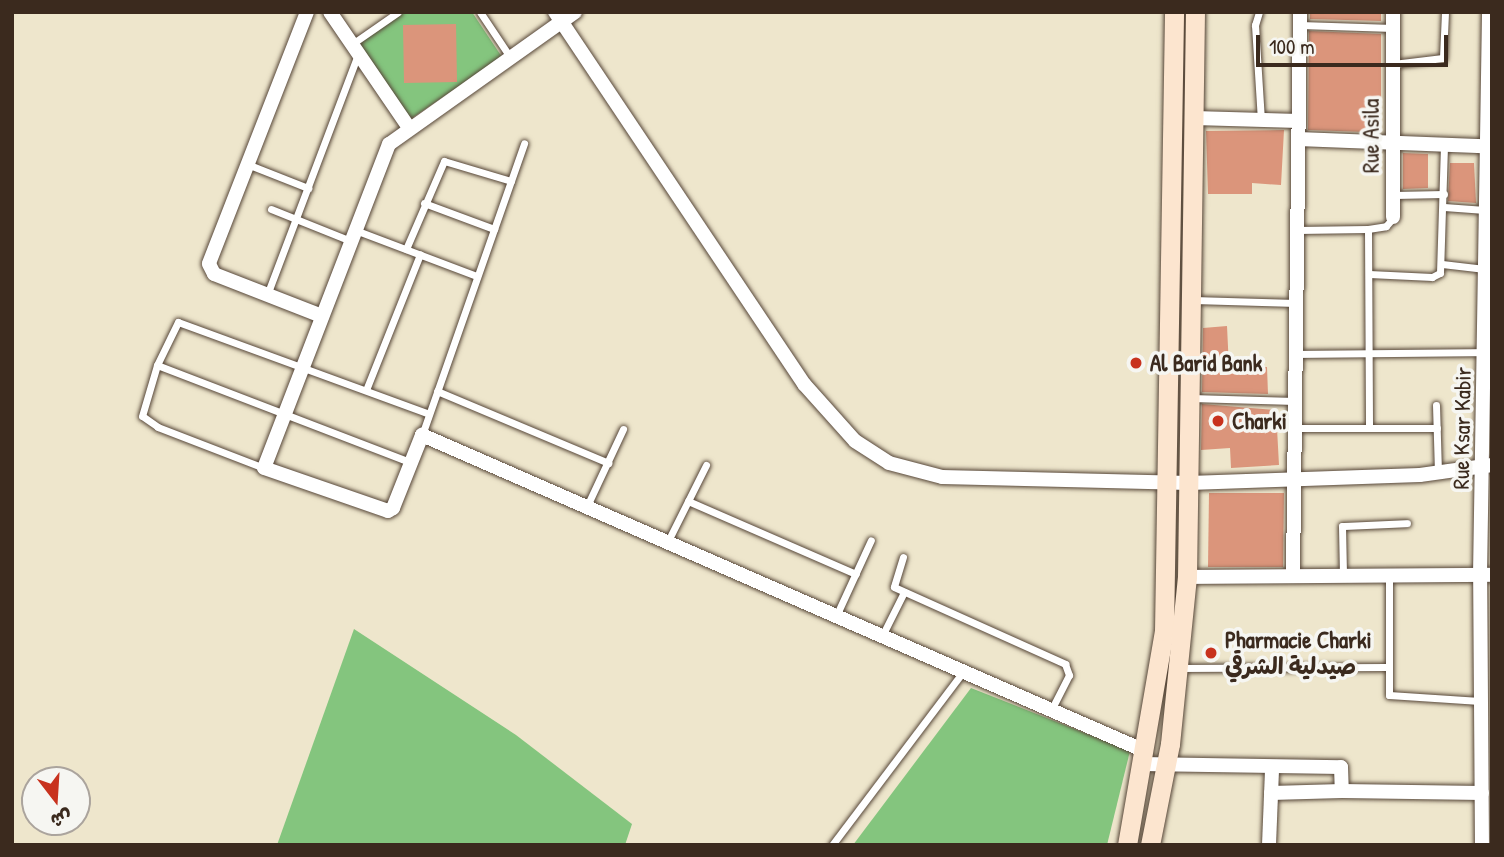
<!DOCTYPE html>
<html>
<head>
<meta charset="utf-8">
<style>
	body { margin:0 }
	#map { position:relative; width:1504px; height:857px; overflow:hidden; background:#eee6cc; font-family:"Patrick Hand","Playpen Sans Arabic",sans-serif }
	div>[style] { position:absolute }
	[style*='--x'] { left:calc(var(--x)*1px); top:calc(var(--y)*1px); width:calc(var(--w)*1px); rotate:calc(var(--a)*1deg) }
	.green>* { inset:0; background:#84c57e }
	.building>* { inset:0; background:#db957b }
	.roads { filter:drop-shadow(0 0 2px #564638) drop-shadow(0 0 2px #564638) }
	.lane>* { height:7px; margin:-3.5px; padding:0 3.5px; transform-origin:3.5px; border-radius:3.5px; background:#fff }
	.street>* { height:14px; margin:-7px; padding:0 7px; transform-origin:7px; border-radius:7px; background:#fff }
	.secondary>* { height:19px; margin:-9.5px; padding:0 9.5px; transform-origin:9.5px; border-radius:9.5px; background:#fce5cf }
	.dots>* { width:19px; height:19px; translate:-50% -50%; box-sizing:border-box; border:4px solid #f6f6f2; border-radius:50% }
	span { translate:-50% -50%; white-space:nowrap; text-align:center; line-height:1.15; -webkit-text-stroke:7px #f6f6f2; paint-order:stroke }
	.street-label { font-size:23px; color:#3b2a1e }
	.poi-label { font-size:23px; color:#3b2a1e; font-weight:700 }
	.left { translate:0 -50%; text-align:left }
	.frame { position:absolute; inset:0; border:14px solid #3b2a1e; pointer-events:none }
	.north { position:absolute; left:21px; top:766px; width:70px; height:70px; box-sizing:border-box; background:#f6f6f2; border:2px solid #aba49d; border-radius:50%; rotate:163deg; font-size:19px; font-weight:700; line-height:28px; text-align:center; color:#3b2a1e }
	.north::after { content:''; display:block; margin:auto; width:24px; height:32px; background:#c8321e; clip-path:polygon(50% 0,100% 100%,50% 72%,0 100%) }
	.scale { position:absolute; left:1256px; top:35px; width:192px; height:32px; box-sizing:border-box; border:4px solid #3b2a1e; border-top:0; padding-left:9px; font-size:21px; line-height:24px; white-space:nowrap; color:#3b2a1e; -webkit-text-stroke:5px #f6f6f2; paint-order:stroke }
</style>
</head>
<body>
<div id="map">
	<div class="green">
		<div style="clip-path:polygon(404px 12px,472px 12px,502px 57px,409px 120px,357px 44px)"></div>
		<div style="clip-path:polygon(354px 629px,516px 735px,632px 824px,625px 845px,277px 845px)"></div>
		<div style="clip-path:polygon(971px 688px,1130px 751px,1107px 845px,853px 845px)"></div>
	</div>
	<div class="building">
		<div style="clip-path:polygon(1310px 12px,1381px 12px,1381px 21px,1310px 19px)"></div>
		<div style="clip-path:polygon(456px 24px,457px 82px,404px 83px,403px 25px)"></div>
		<div style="clip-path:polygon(1309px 31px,1381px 34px,1381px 124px,1366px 124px,1366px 132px,1308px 130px)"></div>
		<div style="clip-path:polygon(1284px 130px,1281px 185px,1252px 183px,1252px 194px,1208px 194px,1206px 131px)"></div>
		<div style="clip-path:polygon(1403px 153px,1428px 154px,1428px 188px,1403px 189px)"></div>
		<div style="clip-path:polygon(1450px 163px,1474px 163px,1476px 203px,1448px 201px)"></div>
		<div style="clip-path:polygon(1227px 326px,1229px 368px,1267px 367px,1268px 394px,1202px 392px,1203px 328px)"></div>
		<div style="clip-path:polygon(1202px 404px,1276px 410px,1279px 465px,1231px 468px,1230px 448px,1201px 450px)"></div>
		<div style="clip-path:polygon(1209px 493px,1284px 493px,1283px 567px,1208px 567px)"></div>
	</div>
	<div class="roads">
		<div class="lane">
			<div style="--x:480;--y:12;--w:54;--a:56.3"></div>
			<div style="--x:1259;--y:12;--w:14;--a:107"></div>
			<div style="--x:1255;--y:25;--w:95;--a:86.4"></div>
			<div style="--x:1300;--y:25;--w:93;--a:1.8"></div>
			<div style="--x:352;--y:44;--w:56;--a:-34.8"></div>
			<div style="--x:1393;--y:64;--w:50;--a:-6.8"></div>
			<div style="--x:1443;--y:58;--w:46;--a:-87.5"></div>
			<div style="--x:247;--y:164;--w:66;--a:21.5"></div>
			<div style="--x:1394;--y:195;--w:50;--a:-1.1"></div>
			<div style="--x:424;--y:203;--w:75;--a:20.4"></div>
			<div style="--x:1444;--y:207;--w:41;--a:4.2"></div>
			<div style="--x:271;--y:209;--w:86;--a:21.8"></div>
			<div style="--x:1368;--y:229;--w:199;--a:89.7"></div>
			<div style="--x:355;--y:230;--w:130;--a:20.7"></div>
			<div style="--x:1297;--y:230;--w:71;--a:-0.8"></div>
			<div style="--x:1368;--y:229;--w:18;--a:-9"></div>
			<div style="--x:1386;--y:226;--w:11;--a:-49"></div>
			<div style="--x:406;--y:249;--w:96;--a:-66.6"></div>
			<div style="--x:444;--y:161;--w:70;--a:16.6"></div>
			<div style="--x:1442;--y:264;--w:43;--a:6.6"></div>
			<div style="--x:1369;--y:274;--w:63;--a:2.7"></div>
			<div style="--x:1432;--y:277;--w:9;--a:-27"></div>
			<div style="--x:1440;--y:273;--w:130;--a:-88.2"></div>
			<div style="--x:267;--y:295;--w:258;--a:-69.3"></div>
			<div style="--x:1193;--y:300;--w:103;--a:1.7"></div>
			<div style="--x:1296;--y:354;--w:196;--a:-0.6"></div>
			<div style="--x:157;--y:365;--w:271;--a:21"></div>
			<div style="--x:366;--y:390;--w:146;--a:-68.3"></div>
			<div style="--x:437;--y:391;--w:186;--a:22.8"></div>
			<div style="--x:1191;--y:398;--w:104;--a:1.7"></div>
			<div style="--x:1436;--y:405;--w:68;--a:88.3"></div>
			<div style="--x:1295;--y:428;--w:142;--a:0"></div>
			<div style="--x:422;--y:435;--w:309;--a:-70.7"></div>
			<div style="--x:264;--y:468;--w:114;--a:-158.9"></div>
			<div style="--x:158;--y:427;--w:19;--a:-145"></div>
			<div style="--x:142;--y:416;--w:53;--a:-73.6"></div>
			<div style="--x:157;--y:365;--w:48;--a:-64"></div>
			<div style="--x:178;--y:322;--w:267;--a:20.1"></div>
			<div style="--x:688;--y:501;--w:183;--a:23.5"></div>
			<div style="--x:587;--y:506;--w:85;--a:-64.9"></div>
			<div style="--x:668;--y:541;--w:85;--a:-63.4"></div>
			<div style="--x:903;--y:557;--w:31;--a:107"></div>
			<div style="--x:894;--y:587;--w:188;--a:24.2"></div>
			<div style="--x:1065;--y:664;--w:12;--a:70"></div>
			<div style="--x:1069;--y:675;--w:38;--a:117"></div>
			<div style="--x:1343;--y:574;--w:48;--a:-91.2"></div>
			<div style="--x:1342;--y:526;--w:65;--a:-2.6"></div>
			<div style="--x:1389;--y:575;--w:120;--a:90"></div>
			<div style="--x:1389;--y:695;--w:91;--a:3.8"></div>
			<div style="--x:837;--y:614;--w:81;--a:-65.3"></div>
			<div style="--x:883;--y:634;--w:47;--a:-63.4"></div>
			<div style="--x:1179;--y:668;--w:208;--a:-0.3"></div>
			<div style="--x:832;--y:845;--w:217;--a:-52.9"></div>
		</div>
		<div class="street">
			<div style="--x:307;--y:12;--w:270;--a:111.3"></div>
			<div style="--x:209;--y:264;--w:11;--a:63"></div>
			<div style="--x:214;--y:274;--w:116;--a:21.3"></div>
			<div style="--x:330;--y:12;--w:140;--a:55.7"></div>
			<div style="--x:555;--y:12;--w:448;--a:56.2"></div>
			<div style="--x:804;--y:384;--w:76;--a:48.2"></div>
			<div style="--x:855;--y:441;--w:40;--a:32.9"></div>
			<div style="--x:889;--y:463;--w:55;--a:14.8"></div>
			<div style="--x:942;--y:477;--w:247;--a:1.4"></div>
			<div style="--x:1189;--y:483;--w:231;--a:-2"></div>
			<div style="--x:1420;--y:475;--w:73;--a:-7.9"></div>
			<div style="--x:575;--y:12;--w:228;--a:144.6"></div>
			<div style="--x:389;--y:144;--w:347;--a:111.1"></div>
			<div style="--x:264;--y:468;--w:131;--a:19.1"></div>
			<div style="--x:388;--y:511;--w:6;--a:-31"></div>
			<div style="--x:393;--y:508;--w:79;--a:-68.3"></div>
			<div style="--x:422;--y:435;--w:789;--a:23.61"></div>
			<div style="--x:1194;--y:118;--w:105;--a:1.6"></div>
			<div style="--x:1298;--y:139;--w:186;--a:2.2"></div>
			<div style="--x:1393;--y:217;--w:205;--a:-90"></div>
			<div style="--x:1293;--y:574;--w:562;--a:-89.29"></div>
			<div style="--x:1187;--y:577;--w:305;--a:-0.4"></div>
			<div style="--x:1142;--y:764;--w:199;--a:0.9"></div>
			<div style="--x:1341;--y:767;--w:24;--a:88"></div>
			<div style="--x:1342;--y:791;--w:140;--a:0.8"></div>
			<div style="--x:1271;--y:793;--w:71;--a:-1.6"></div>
			<div style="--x:1269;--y:845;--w:76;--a:-87.7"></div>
			<div style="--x:1482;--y:845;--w:270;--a:-90.4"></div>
			<div style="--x:1480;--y:575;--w:563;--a:-89.08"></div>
		</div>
		<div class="secondary">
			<div style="--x:1127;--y:845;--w:217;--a:-80.2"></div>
			<div style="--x:1164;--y:631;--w:619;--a:-89.07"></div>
			<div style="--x:1150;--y:845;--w:103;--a:-78.8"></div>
			<div style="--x:1170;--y:744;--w:168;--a:-84.2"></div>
			<div style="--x:1187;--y:577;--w:565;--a:-89.19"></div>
		</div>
	</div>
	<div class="dots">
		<div style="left:1136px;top:363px;background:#c8321e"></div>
		<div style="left:1218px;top:421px;background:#c8321e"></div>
		<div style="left:1211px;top:653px;background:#c8321e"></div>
	</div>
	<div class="street-label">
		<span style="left:1371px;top:136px;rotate:-90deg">Rue Asila</span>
		<span style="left:1462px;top:428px;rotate:-89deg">Rue Ksar Kabir</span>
	</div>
	<div class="poi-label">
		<span class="left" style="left:1150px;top:363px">Al Barid Bank</span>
		<span class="left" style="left:1232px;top:421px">Charki</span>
		<span class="left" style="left:1225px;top:653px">Pharmacie Charki<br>صيدلية الشرقي</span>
	</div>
	<div class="frame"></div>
	<div class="north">ش</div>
	<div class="scale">100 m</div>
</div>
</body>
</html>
